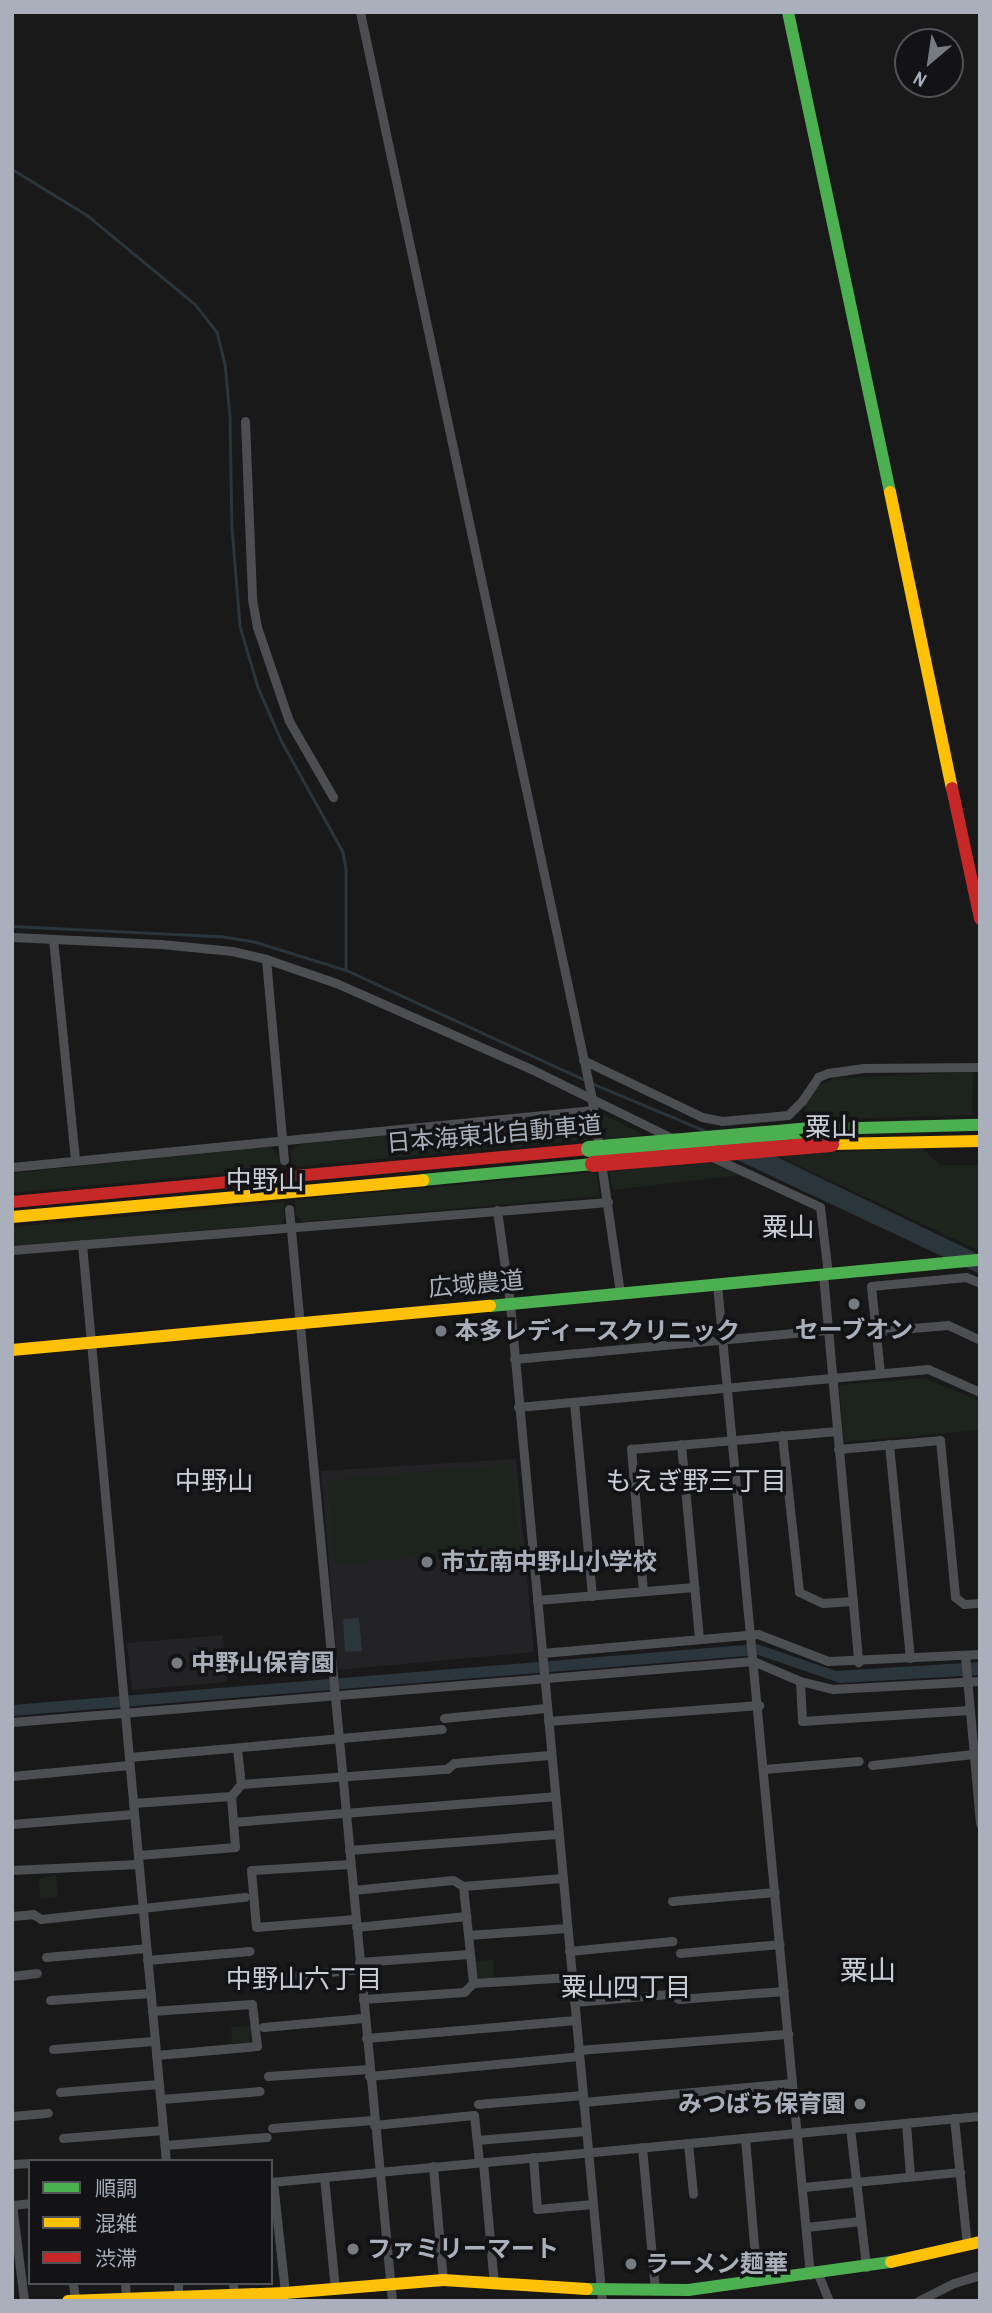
<!DOCTYPE html>
<html>
<head>
<meta charset="utf-8">
<style>
	body { margin:0 }
	#map { position:relative; width:992px; height:2313px; overflow:hidden; background:#191919; font-family:"Archivo Narrow","Noto Sans JP",sans-serif }
	div>[style] { position:absolute }
	[style*='--x'] { left:calc(var(--x)*1px); top:calc(var(--y)*1px); width:calc(var(--w)*1px); rotate:calc(var(--a)*1deg) }
	.built>* { inset:0; background:#232325 }
	.green>* { inset:0; background:#1c241d }
	.water>* { inset:0; background:#2a353c }
	.stream>* { height:2.5px; margin:-1.25px; padding:0 1.25px; transform-origin:1.25px; border-radius:1.25px; background:#2a353c }
	.street>* { height:9px; margin:-4.5px; padding:0 4.5px; transform-origin:4.5px; border-radius:4.5px; background:#4c4e52 }
	.fast>* { height:12px; margin:-6px; padding:0 6px; transform-origin:6px; border-radius:6px; background:#4caf50 }
	.slow>* { height:12px; margin:-6px; padding:0 6px; transform-origin:6px; border-radius:6px; background:#ffc107 }
	.jam>* { height:12px; margin:-6px; padding:0 6px; transform-origin:6px; border-radius:6px; background:#c62828 }
	.fast-bridge>* { height:16px; margin:-8px; padding:0 8px; transform-origin:8px; border-radius:8px; background:#4caf50 }
	.jam-bridge>* { height:16px; margin:-8px; padding:0 8px; transform-origin:8px; border-radius:8px; background:#c62828 }
	.dots>* { width:19px; height:19px; translate:-50% -50%; box-sizing:border-box; border:4px solid #131315; border-radius:50% }
	span { translate:-50% -50%; white-space:nowrap; text-align:center; line-height:1.15; -webkit-text-stroke:7px #131315; paint-order:stroke }
	.street-label { font-size:24px; color:#a9b0bb }
	.poi-label { font-size:24px; color:#a9b0bb; font-weight:700 }
	.left { translate:0 -50%; text-align:left }
	.right { translate:-100% -50%; text-align:right }
	.neighbourhood-label { font-size:26px; color:#caced7 }
	.quarter-label { font-size:28px; color:#caced7 }
	.frame { position:absolute; inset:0; border:14px solid #a9b0bb; pointer-events:none }
	.legend { position:absolute; left:28px; top:2159px; width:245px; height:126px; box-sizing:border-box; background:#131315; border:2px solid #4f5257; margin:0; padding:9px 12px; list-style:none; font-size:21px; color:#a9b0bb }
	.legend li { display:flex; align-items:center; gap:14px; height:35px }
	.legend b { width:35px; border:2px solid #4f5257 }
	.north { position:absolute; left:894px; top:28px; width:70px; height:70px; box-sizing:border-box; background:#131315; border:2px solid #4f5257; border-radius:50%; rotate:209deg; font-size:19px; font-weight:700; line-height:28px; text-align:center; color:#a9b0bb }
	.north::after { content:''; display:block; margin:auto; width:24px; height:32px; background:#777b82; clip-path:polygon(50% 0,100% 100%,50% 72%,0 100%) }
</style>
</head>
<body>
<div id="map">
	<div class="built">
		<div style="clip-path:polygon(516px 1459px,534px 1652px,338px 1670px,321px 1471px)"></div>
		<div style="clip-path:polygon(223px 1635px,227px 1682px,132px 1690px,127px 1643px)"></div>
	</div>
	<div class="green">
		<div style="clip-path:polygon(973px 1072px,972px 1115px,805px 1120px,805px 1106px,816px 1087px,835px 1078px)"></div>
		<div style="clip-path:polygon(598px 1112px,644px 1135px,604px 1139px)"></div>
		<div style="clip-path:polygon(583px 1117px,591px 1123px,585px 1124px,587px 1140px,292px 1167px,292px 1150px,300px 1144px)"></div>
		<div style="clip-path:polygon(270px 1147px,279px 1155px,280px 1168px,12px 1193px,12px 1173px)"></div>
		<div style="clip-path:polygon(922px 1148px,940px 1165px,980px 1165px,980px 1251px,776px 1155px)"></div>
		<div style="clip-path:polygon(690px 1162px,713px 1163px,740px 1175px,613px 1190px,609px 1172px)"></div>
		<div style="clip-path:polygon(596px 1172px,600px 1196px,303px 1222px,296px 1215px,295px 1200px)"></div>
		<div style="clip-path:polygon(283px 1202px,285px 1217px,281px 1224px,12px 1246px,12px 1227px)"></div>
		<div style="clip-path:polygon(924px 1378px,980px 1401px,980px 1430px,844px 1442px,839px 1385px)"></div>
		<div style="clip-path:polygon(512px 1464px,520px 1549px,335px 1564px,328px 1480px)"></div>
		<div style="clip-path:polygon(56px 1875px,58px 1897px,40px 1899px,39px 1878px)"></div>
		<div style="clip-path:polygon(493px 1960px,494px 1978px,475px 1980px,474px 1961px)"></div>
		<div style="clip-path:polygon(251px 2026px,250px 2042px,232px 2043px,231px 2027px)"></div>
	</div>
	<div class="water">
		<div style="clip-path:polygon(773px 1155px,980px 1255px,980px 1274px,735px 1159px)"></div>
		<div style="clip-path:polygon(359px 1618px,362px 1651px,345px 1652px,343px 1619px)"></div>
		<div style="clip-path:polygon(757px 1644px,836px 1671px,980px 1662px,980px 1675px,840px 1683px,758px 1655px,12px 1716px,12px 1705px)"></div>
	</div>
	<div class="stream">
		<div style="--x:12;--y:169;--w:88;--a:31.5"></div>
		<div style="--x:87;--y:215;--w:140;--a:39.5"></div>
		<div style="--x:195;--y:304;--w:36;--a:52"></div>
		<div style="--x:217;--y:332;--w:32;--a:76"></div>
		<div style="--x:225;--y:363;--w:53;--a:84.6"></div>
		<div style="--x:230;--y:416;--w:112;--a:89"></div>
		<div style="--x:232;--y:528;--w:98;--a:85.3"></div>
		<div style="--x:240;--y:626;--w:64;--a:73.6"></div>
		<div style="--x:258;--y:687;--w:58;--a:66.5"></div>
		<div style="--x:281;--y:740;--w:128;--a:61"></div>
		<div style="--x:343;--y:852;--w:17;--a:80"></div>
		<div style="--x:346;--y:869;--w:101;--a:90"></div>
		<div style="--x:12;--y:926;--w:208;--a:2.8"></div>
		<div style="--x:220;--y:936;--w:36;--a:9"></div>
		<div style="--x:256;--y:942;--w:94;--a:17.3"></div>
		<div style="--x:346;--y:970;--w:263;--a:24.7"></div>
		<div style="--x:591;--y:1083;--w:127;--a:22.7"></div>
	</div>
	<div class="street">
		<div style="--x:360;--y:12;--w:1106;--a:77.95"></div>
		<div style="--x:591;--y:1094;--w:202;--a:81.7"></div>
		<div style="--x:245;--y:421;--w:178;--a:87.7"></div>
		<div style="--x:252;--y:599;--w:28;--a:80"></div>
		<div style="--x:257;--y:627;--w:99;--a:71.2"></div>
		<div style="--x:289;--y:721;--w:88;--a:59.9"></div>
		<div style="--x:12;--y:937;--w:149;--a:2.7"></div>
		<div style="--x:161;--y:944;--w:71;--a:5.6"></div>
		<div style="--x:232;--y:951;--w:35;--a:13"></div>
		<div style="--x:266;--y:959;--w:74;--a:18.9"></div>
		<div style="--x:336;--y:983;--w:213;--a:23.8"></div>
		<div style="--x:531;--y:1069;--w:159;--a:26.1"></div>
		<div style="--x:53;--y:939;--w:223;--a:84.3"></div>
		<div style="--x:266;--y:959;--w:202;--a:84.9"></div>
		<div style="--x:583;--y:1060;--w:132;--a:25.6"></div>
		<div style="--x:702;--y:1117;--w:20;--a:11"></div>
		<div style="--x:722;--y:1121;--w:66;--a:-5.2"></div>
		<div style="--x:788;--y:1115;--w:20;--a:-45"></div>
		<div style="--x:802;--y:1101;--w:29;--a:-56"></div>
		<div style="--x:818;--y:1077;--w:11;--a:-22"></div>
		<div style="--x:828;--y:1073;--w:36;--a:-8"></div>
		<div style="--x:864;--y:1068;--w:116;--a:-0.5"></div>
		<div style="--x:712;--y:1157;--w:119;--a:24.8"></div>
		<div style="--x:820;--y:1207;--w:67;--a:83.2"></div>
		<div style="--x:12;--y:1167;--w:584;--a:-5.6"></div>
		<div style="--x:289;--y:1209;--w:1097;--a:84.61"></div>
		<div style="--x:497;--y:1210;--w:95;--a:82.1"></div>
		<div style="--x:510;--y:1304;--w:1001;--a:84.73"></div>
		<div style="--x:82;--y:1244;--w:921;--a:84.77"></div>
		<div style="--x:12;--y:1250;--w:598;--a:-4.6"></div>
		<div style="--x:823;--y:1274;--w:390;--a:84.8"></div>
		<div style="--x:717;--y:1284;--w:995;--a:84.64"></div>
		<div style="--x:877;--y:1331;--w:71;--a:-4.8"></div>
		<div style="--x:948;--y:1325;--w:35;--a:25"></div>
		<div style="--x:514;--y:1359;--w:313;--a:-5.3"></div>
		<div style="--x:880;--y:1373;--w:87;--a:-95.9"></div>
		<div style="--x:871;--y:1286;--w:95;--a:-5.4"></div>
		<div style="--x:966;--y:1277;--w:15;--a:23"></div>
		<div style="--x:574;--y:1402;--w:195;--a:84.7"></div>
		<div style="--x:518;--y:1407;--w:412;--a:-5.3"></div>
		<div style="--x:928;--y:1369;--w:57;--a:23.9"></div>
		<div style="--x:782;--y:1435;--w:158;--a:83.8"></div>
		<div style="--x:799;--y:1592;--w:26;--a:25"></div>
		<div style="--x:823;--y:1603;--w:30;--a:-4"></div>
		<div style="--x:681;--y:1444;--w:196;--a:84.7"></div>
		<div style="--x:889;--y:1444;--w:215;--a:84.4"></div>
		<div style="--x:838;--y:1449;--w:102;--a:-5"></div>
		<div style="--x:940;--y:1440;--w:158;--a:84.5"></div>
		<div style="--x:955;--y:1597;--w:11;--a:38"></div>
		<div style="--x:964;--y:1604;--w:16;--a:-4"></div>
		<div style="--x:643;--y:1591;--w:143;--a:-94.8"></div>
		<div style="--x:631;--y:1449;--w:207;--a:-5"></div>
		<div style="--x:537;--y:1600;--w:158;--a:-4.7"></div>
		<div style="--x:542;--y:1653;--w:217;--a:-5"></div>
		<div style="--x:758;--y:1634;--w:75;--a:21.1"></div>
		<div style="--x:828;--y:1661;--w:152;--a:-2.6"></div>
		<div style="--x:965;--y:1655;--w:169;--a:84.9"></div>
		<div style="--x:800;--y:1681;--w:40;--a:87.1"></div>
		<div style="--x:802;--y:1721;--w:167;--a:-3.8"></div>
		<div style="--x:444;--y:1718;--w:102;--a:-5.6"></div>
		<div style="--x:548;--y:1721;--w:212;--a:-4.3"></div>
		<div style="--x:12;--y:1722;--w:744;--a:-4.71"></div>
		<div style="--x:753;--y:1661;--w:51;--a:23.1"></div>
		<div style="--x:800;--y:1681;--w:34;--a:14"></div>
		<div style="--x:833;--y:1689;--w:147;--a:-3.1"></div>
		<div style="--x:237;--y:1748;--w:36;--a:84"></div>
		<div style="--x:129;--y:1757;--w:314;--a:-5.1"></div>
		<div style="--x:872;--y:1765;--w:102;--a:-6.2"></div>
		<div style="--x:764;--y:1769;--w:95;--a:-4.8"></div>
		<div style="--x:12;--y:1776;--w:118;--a:-5.4"></div>
		<div style="--x:231;--y:1796;--w:16;--a:-50"></div>
		<div style="--x:241;--y:1784;--w:207;--a:-4.2"></div>
		<div style="--x:447;--y:1769;--w:9;--a:-41"></div>
		<div style="--x:454;--y:1763;--w:96;--a:-4.8"></div>
		<div style="--x:133;--y:1803;--w:98;--a:-4.1"></div>
		<div style="--x:231;--y:1796;--w:51;--a:85.5"></div>
		<div style="--x:235;--y:1847;--w:97;--a:175.3"></div>
		<div style="--x:233;--y:1822;--w:322;--a:-4.6"></div>
		<div style="--x:12;--y:1824;--w:122;--a:-4.7"></div>
		<div style="--x:349;--y:1850;--w:209;--a:-4.4"></div>
		<div style="--x:350;--y:1864;--w:99;--a:176.5"></div>
		<div style="--x:251;--y:1870;--w:57;--a:85"></div>
		<div style="--x:256;--y:1927;--w:99;--a:-4.6"></div>
		<div style="--x:12;--y:1870;--w:126;--a:-2.7"></div>
		<div style="--x:463;--y:1886;--w:98;--a:84.1"></div>
		<div style="--x:353;--y:1890;--w:100;--a:-5.7"></div>
		<div style="--x:453;--y:1880;--w:12;--a:31"></div>
		<div style="--x:463;--y:1886;--w:99;--a:-4.6"></div>
		<div style="--x:672;--y:1901;--w:103;--a:-5"></div>
		<div style="--x:12;--y:1916;--w:21;--a:-5"></div>
		<div style="--x:33;--y:1914;--w:9;--a:32"></div>
		<div style="--x:41;--y:1919;--w:205;--a:-6.2"></div>
		<div style="--x:356;--y:1927;--w:111;--a:-5.7"></div>
		<div style="--x:468;--y:1935;--w:99;--a:-4"></div>
		<div style="--x:569;--y:1951;--w:104;--a:-5.5"></div>
		<div style="--x:680;--y:1953;--w:100;--a:-5.1"></div>
		<div style="--x:46;--y:1957;--w:100;--a:-5.1"></div>
		<div style="--x:147;--y:1960;--w:103;--a:-5"></div>
		<div style="--x:359;--y:1962;--w:111;--a:-4.1"></div>
		<div style="--x:12;--y:1976;--w:25;--a:-7"></div>
		<div style="--x:257;--y:1979;--w:103;--a:-5.5"></div>
		<div style="--x:363;--y:1999;--w:101;--a:-4"></div>
		<div style="--x:464;--y:1992;--w:13;--a:-45"></div>
		<div style="--x:473;--y:1983;--w:97;--a:-3.5"></div>
		<div style="--x:50;--y:2000;--w:101;--a:-4"></div>
		<div style="--x:574;--y:2002;--w:95;--a:-4.8"></div>
		<div style="--x:669;--y:1994;--w:11;--a:27"></div>
		<div style="--x:679;--y:1999;--w:105;--a:-4.4"></div>
		<div style="--x:152;--y:2011;--w:100;--a:-4"></div>
		<div style="--x:252;--y:2004;--w:42;--a:83.2"></div>
		<div style="--x:257;--y:2046;--w:101;--a:174.9"></div>
		<div style="--x:263;--y:2027;--w:101;--a:-5.1"></div>
		<div style="--x:366;--y:2038;--w:210;--a:-4.9"></div>
		<div style="--x:53;--y:2049;--w:101;--a:-4.5"></div>
		<div style="--x:578;--y:2050;--w:211;--a:-4.4"></div>
		<div style="--x:268;--y:2076;--w:101;--a:-4"></div>
		<div style="--x:369;--y:2076;--w:211;--a:-5.4"></div>
		<div style="--x:60;--y:2092;--w:99;--a:-4.6"></div>
		<div style="--x:161;--y:2099;--w:99;--a:-4.6"></div>
		<div style="--x:583;--y:2102;--w:210;--a:-5.2"></div>
		<div style="--x:478;--y:2104;--w:105;--a:-4.9"></div>
		<div style="--x:12;--y:2116;--w:36;--a:-5"></div>
		<div style="--x:954;--y:2118;--w:128;--a:84.2"></div>
		<div style="--x:906;--y:2123;--w:53;--a:85.7"></div>
		<div style="--x:374;--y:2125;--w:100;--a:-5.7"></div>
		<div style="--x:474;--y:2115;--w:47;--a:83.9"></div>
		<div style="--x:272;--y:2128;--w:101;--a:-4.5"></div>
		<div style="--x:850;--y:2128;--w:140;--a:83.4"></div>
		<div style="--x:63;--y:2138;--w:100;--a:-4.6"></div>
		<div style="--x:745;--y:2138;--w:144;--a:85.2"></div>
		<div style="--x:477;--y:2140;--w:109;--a:-4.7"></div>
		<div style="--x:688;--y:2143;--w:51;--a:84.4"></div>
		<div style="--x:165;--y:2145;--w:102;--a:-4.5"></div>
		<div style="--x:642;--y:2147;--w:144;--a:84.8"></div>
		<div style="--x:533;--y:2157;--w:52;--a:85.6"></div>
		<div style="--x:537;--y:2209;--w:56;--a:-5.1"></div>
		<div style="--x:483;--y:2162;--w:123;--a:84.9"></div>
		<div style="--x:12;--y:2164;--w:18;--a:-3"></div>
		<div style="--x:433;--y:2166;--w:114;--a:85"></div>
		<div style="--x:324;--y:2177;--w:113;--a:84.4"></div>
		<div style="--x:271;--y:2182;--w:712;--a:-5.32"></div>
		<div style="--x:273;--y:2182;--w:112;--a:83.8"></div>
		<div style="--x:803;--y:2187;--w:158;--a:-5.5"></div>
		<div style="--x:12;--y:2204;--w:98;--a:82.9"></div>
		<div style="--x:12;--y:2205;--w:18;--a:-6"></div>
		<div style="--x:806;--y:2227;--w:55;--a:-6.2"></div>
		<div style="--x:818;--y:2274;--w:29;--a:68"></div>
		<div style="--x:73;--y:2283;--w:17;--a:83"></div>
		<div style="--x:125;--y:2283;--w:16;--a:86"></div>
		<div style="--x:178;--y:2283;--w:18;--a:90"></div>
		<div style="--x:233;--y:2283;--w:12;--a:85"></div>
		<div style="--x:918;--y:2301;--w:40;--a:-26.6"></div>
		<div style="--x:954;--y:2283;--w:27;--a:-17"></div>
	</div>
	<div class="fast">
		<div style="--x:788;--y:12;--w:491;--a:78"></div>
		<div style="--x:822;--y:1129;--w:158;--a:-1.5"></div>
		<div style="--x:423;--y:1180;--w:171;--a:-5.4"></div>
		<div style="--x:490;--y:1306;--w:492;--a:-5.4"></div>
		<div style="--x:587;--y:2289;--w:101;--a:0.6"></div>
		<div style="--x:688;--y:2290;--w:205;--a:-7.9"></div>
	</div>
	<div class="slow">
		<div style="--x:890;--y:492;--w:302;--a:78.2"></div>
		<div style="--x:831;--y:1144;--w:149;--a:-1.2"></div>
		<div style="--x:12;--y:1217;--w:413;--a:-5.1"></div>
		<div style="--x:12;--y:1350;--w:480;--a:-5.3"></div>
		<div style="--x:891;--y:2262;--w:91;--a:-12.7"></div>
		<div style="--x:68;--y:2301;--w:217;--a:-2.1"></div>
		<div style="--x:285;--y:2293;--w:159;--a:-4.7"></div>
		<div style="--x:443;--y:2280;--w:144;--a:3.6"></div>
	</div>
	<div class="jam">
		<div style="--x:952;--y:788;--w:134;--a:77.9"></div>
		<div style="--x:12;--y:1202;--w:579;--a:-5.25"></div>
	</div>
	<div class="fast-bridge">
		<div style="--x:589;--y:1149;--w:234;--a:-4.9"></div>
	</div>
	<div class="jam-bridge">
		<div style="--x:593;--y:1164;--w:239;--a:-4.8"></div>
	</div>
	<div class="dots">
		<div style="left:854px;top:1304px;background:#777b82"></div>
		<div style="left:441px;top:1331px;background:#777b82"></div>
		<div style="left:427px;top:1562px;background:#777b82"></div>
		<div style="left:177px;top:1663px;background:#777b82"></div>
		<div style="left:860px;top:2104px;background:#777b82"></div>
		<div style="left:353px;top:2249px;background:#777b82"></div>
		<div style="left:631px;top:2264px;background:#777b82"></div>
	</div>
	<div class="street-label">
		<span style="left:494px;top:1134px;rotate:-5deg">日本海東北自動車道</span>
		<span style="left:476px;top:1284px;rotate:-5deg">広域農道</span>
	</div>
	<div class="poi-label">
		<span style="left:854px;top:1330px">セーブオン</span>
		<span class="left" style="left:455px;top:1331px">本多レディースクリニック</span>
		<span class="left" style="left:441px;top:1562px">市立南中野山小学校</span>
		<span class="left" style="left:191px;top:1663px">中野山保育園</span>
		<span class="right" style="left:846px;top:2104px">みつばち保育園</span>
		<span class="left" style="left:367px;top:2249px">ファミリーマート</span>
		<span class="left" style="left:645px;top:2264px">ラーメン麺華</span>
	</div>
	<div class="neighbourhood-label">
		<span style="left:831px;top:1127px">粟山</span>
		<span style="left:265px;top:1180px">中野山</span>
		<span style="left:788px;top:1227px">粟山</span>
		<span style="left:214px;top:1481px">中野山</span>
		<span style="left:696px;top:1481px">もえぎ野三丁目</span>
		<span style="left:304px;top:1979px">中野山六丁目</span>
		<span style="left:626px;top:1987px">粟山四丁目</span>
	</div>
	<div class="quarter-label">
		<span style="left:868px;top:1970px">粟山</span>
	</div>
	<div class="frame"></div>
	<ul class="legend">
	<li><b style="height:9px;background:#4caf50"></b>順調</li>
	<li><b style="height:9px;background:#ffc107"></b>混雑</li>
	<li><b style="height:9px;background:#c62828"></b>渋滞</li>
	</ul>
	<div class="north">N</div>
</div>
</body>
</html>
